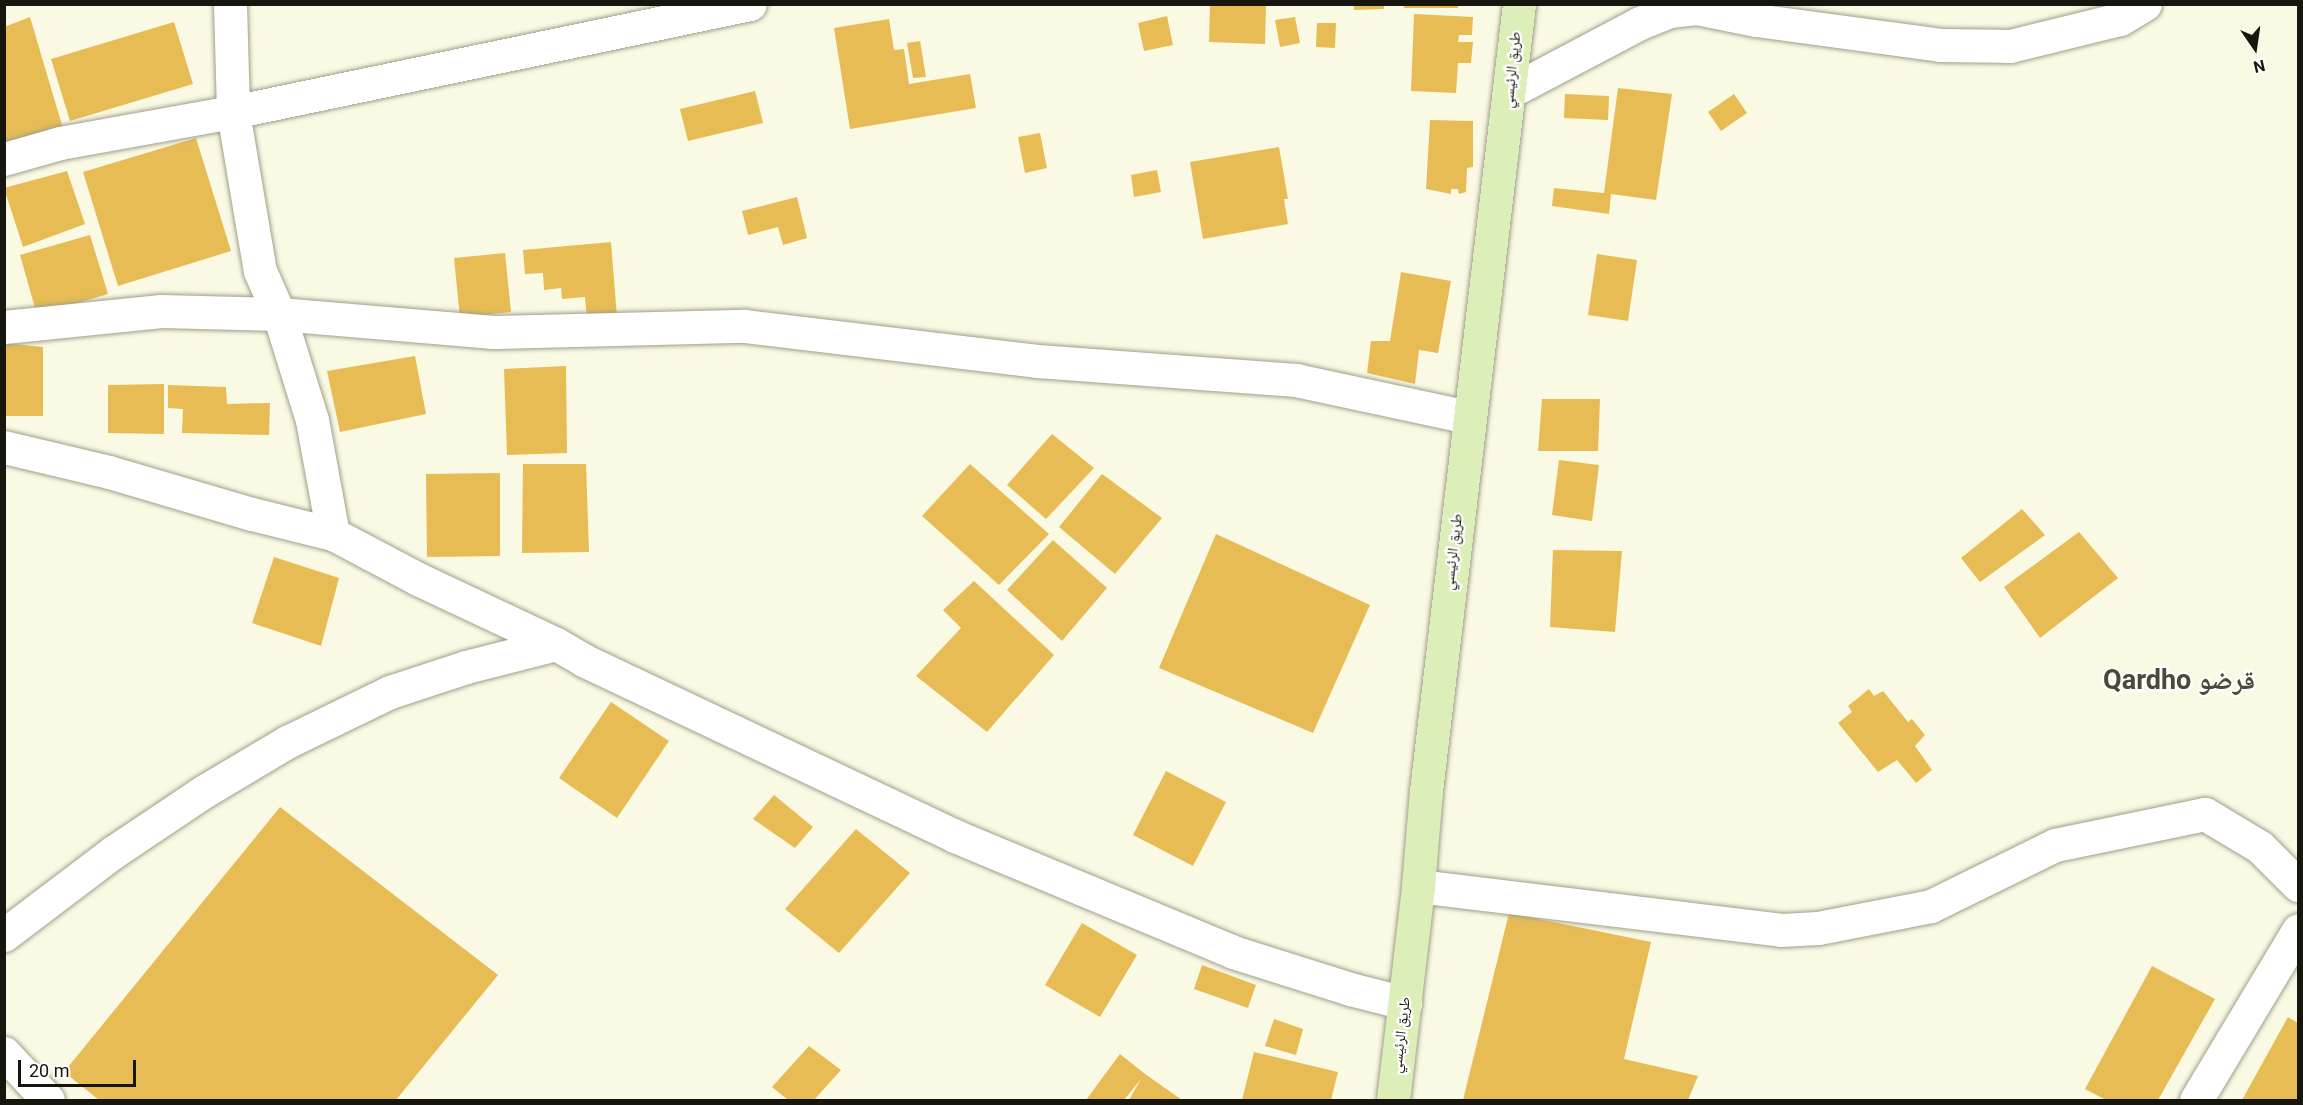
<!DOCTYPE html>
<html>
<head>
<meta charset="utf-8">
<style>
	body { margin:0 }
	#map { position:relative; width:2303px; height:1105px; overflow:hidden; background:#faf9e4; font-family:Roboto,"Noto Naskh Arabic",sans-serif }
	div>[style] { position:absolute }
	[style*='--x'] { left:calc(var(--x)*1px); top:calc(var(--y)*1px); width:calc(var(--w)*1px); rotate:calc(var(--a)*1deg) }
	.building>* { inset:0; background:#e7bc55 }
	.roads { filter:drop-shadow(0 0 2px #a09f8b) drop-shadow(0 0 2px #a09f8b) }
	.minor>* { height:33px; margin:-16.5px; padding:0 16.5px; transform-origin:16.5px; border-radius:16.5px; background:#fff }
	.primary>* { height:33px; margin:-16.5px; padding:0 16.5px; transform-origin:16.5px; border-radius:16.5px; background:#ddefb8 }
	span { translate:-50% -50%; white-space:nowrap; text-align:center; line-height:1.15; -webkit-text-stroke:4.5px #fff; paint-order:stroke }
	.street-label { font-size:15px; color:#16160e }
	.town-label { font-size:27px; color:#4b4a38; font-weight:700 }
	.frame { position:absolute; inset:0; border:6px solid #16160e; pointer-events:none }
	.north { position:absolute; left:2225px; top:18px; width:60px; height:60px; -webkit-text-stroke:4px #fff; paint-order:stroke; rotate:167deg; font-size:16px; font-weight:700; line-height:24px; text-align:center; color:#16160e }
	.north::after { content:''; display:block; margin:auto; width:21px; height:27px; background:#16160e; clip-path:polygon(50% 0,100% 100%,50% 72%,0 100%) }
	.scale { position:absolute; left:18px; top:1060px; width:118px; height:27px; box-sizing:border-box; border:3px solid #16160e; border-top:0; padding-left:8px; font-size:18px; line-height:21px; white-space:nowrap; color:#16160e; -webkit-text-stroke:4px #fff; paint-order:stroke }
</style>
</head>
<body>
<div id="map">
	<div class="building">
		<div style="clip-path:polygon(1210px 4px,1266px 4px,1265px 44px,1209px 42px)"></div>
		<div style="clip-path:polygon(1354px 4px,1384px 4px,1384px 9px,1354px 10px)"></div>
		<div style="clip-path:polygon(1404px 4px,1458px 4px,1458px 8px,1404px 8px)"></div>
		<div style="clip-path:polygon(1414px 14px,1473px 17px,1472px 35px,1459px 35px,1458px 42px,1473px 42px,1471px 63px,1458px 63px,1456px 93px,1411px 91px)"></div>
		<div style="clip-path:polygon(1167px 16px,1173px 45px,1144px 51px,1138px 23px)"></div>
		<div style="clip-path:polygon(30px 17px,64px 132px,4px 152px,4px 27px)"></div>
		<div style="clip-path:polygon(1295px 17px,1300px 43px,1280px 47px,1275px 20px)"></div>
		<div style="clip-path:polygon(889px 19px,894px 50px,904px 49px,909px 84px,970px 74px,976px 108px,850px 129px,834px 28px)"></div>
		<div style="clip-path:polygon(174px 22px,193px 84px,70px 121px,51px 59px)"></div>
		<div style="clip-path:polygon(1317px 23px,1336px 23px,1335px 48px,1316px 47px)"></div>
		<div style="clip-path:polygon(920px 41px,926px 77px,913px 78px,907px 43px)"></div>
		<div style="clip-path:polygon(1618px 88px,1672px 94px,1656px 200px,1611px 194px,1609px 214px,1552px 206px,1554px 188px,1604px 193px)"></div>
		<div style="clip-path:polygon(755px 91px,763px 123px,688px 141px,680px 109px)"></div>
		<div style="clip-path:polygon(1565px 94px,1609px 96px,1608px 120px,1564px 118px)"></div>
		<div style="clip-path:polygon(1734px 94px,1747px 113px,1721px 131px,1708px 112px)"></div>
		<div style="clip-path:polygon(1430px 120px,1473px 121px,1473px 167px,1467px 168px,1466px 192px,1459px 194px,1458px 189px,1451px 189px,1451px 194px,1426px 189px)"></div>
		<div style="clip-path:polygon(1040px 133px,1047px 168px,1025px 173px,1018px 137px)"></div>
		<div style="clip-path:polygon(196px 138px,231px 251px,118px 286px,83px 172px)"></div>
		<div style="clip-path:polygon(1279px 147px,1288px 199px,1284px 199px,1288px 224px,1203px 239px,1190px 162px)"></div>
		<div style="clip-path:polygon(1157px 170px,1161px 192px,1134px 197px,1131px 175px)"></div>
		<div style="clip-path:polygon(67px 171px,85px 224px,23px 247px,4px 188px)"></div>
		<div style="clip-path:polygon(797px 197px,807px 238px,783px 245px,778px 227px,748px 235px,742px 211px)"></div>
		<div style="clip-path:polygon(90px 235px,108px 294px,37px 315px,20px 255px)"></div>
		<div style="clip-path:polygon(611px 242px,617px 317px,587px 320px,585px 297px,562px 299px,561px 288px,544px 290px,543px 273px,525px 274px,523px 250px)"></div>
		<div style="clip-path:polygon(505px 253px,511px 312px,460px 318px,454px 258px)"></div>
		<div style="clip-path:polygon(1597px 254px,1637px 260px,1628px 321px,1588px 315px)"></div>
		<div style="clip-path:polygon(1401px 272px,1451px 281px,1438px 353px,1419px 350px,1415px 384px,1367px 373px,1371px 341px,1390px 341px)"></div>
		<div style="clip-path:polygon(4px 343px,43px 347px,43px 416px,4px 416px)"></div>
		<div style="clip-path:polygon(415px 356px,426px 414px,340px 432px,327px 371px)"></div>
		<div style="clip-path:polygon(566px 366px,567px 453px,507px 455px,504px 369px)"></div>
		<div style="clip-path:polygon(164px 384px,164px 434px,108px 433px,108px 385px)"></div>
		<div style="clip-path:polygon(168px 385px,226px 387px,227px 404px,270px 403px,269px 435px,182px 433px,183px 409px,168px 408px)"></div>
		<div style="clip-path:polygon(1542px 399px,1600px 399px,1598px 451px,1538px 451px)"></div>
		<div style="clip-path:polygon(1052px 434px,1094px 468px,1046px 519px,1007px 485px)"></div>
		<div style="clip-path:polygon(1559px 460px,1599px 465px,1592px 521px,1552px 515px)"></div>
		<div style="clip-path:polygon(523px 464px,586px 464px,589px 552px,522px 553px)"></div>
		<div style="clip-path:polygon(970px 464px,1049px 534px,999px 585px,922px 516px)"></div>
		<div style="clip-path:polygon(500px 473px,500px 556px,427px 557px,426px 474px)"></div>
		<div style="clip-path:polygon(1102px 474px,1162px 518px,1115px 574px,1059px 527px)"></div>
		<div style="clip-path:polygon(2022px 509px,2045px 535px,1980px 582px,1961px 558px)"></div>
		<div style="clip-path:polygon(2079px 532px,2118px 578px,2040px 638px,2004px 587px)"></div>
		<div style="clip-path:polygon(1216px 534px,1370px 605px,1313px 733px,1159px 668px)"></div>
		<div style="clip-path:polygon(1053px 540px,1107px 588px,1062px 641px,1007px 590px)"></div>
		<div style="clip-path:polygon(1553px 550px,1622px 551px,1615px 632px,1550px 627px)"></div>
		<div style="clip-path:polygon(274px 557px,339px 578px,321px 646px,252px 623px)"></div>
		<div style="clip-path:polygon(974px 581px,1054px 655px,987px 732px,916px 676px,961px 628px,943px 610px)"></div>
		<div style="clip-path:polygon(1869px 689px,1874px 696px,1883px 691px,1908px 722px,1912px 719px,1925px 735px,1915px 746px,1932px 770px,1916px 783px,1897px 760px,1878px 772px,1838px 723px,1852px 712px,1848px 706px)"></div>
		<div style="clip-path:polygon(611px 702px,669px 741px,617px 818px,559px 778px)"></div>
		<div style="clip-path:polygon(1166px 771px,1226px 802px,1193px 866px,1133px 835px)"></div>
		<div style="clip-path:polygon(774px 795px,813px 827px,795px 848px,753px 819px)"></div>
		<div style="clip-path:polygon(280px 807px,498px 975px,396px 1100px,99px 1100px,64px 1072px)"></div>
		<div style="clip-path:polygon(856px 829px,910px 873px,839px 953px,785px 909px)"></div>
		<div style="clip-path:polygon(1509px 913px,1651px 942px,1624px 1059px,1698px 1076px,1688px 1100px,1463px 1100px)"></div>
		<div style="clip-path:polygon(1082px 923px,1137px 955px,1100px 1017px,1045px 985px)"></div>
		<div style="clip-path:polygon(1202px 965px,1256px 985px,1248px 1008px,1194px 989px)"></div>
		<div style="clip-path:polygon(2152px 966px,2215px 999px,2158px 1100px,2106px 1100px,2085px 1089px)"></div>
		<div style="clip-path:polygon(2288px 1017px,2298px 1023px,2298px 1100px,2242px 1100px)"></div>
		<div style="clip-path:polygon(1274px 1019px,1303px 1029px,1296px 1055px,1265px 1046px)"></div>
		<div style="clip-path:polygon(809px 1046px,841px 1070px,814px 1100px,788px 1100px,772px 1087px)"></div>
		<div style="clip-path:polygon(1254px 1052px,1338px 1072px,1331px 1100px,1242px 1100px)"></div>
		<div style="clip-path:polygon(1120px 1054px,1145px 1074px,1182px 1100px,1129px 1100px,1141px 1079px,1124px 1100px,1086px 1100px)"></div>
	</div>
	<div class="roads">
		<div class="minor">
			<div style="--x:230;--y:4;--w:108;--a:88.4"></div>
			<div style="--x:233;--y:112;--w:161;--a:80.4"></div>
			<div style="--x:260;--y:271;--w:47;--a:66.2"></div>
			<div style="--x:279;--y:314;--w:111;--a:72.7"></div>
			<div style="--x:312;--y:420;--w:116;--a:79.6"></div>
			<div style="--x:1511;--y:91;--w:146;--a:-27.8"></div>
			<div style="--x:1640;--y:23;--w:31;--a:-22"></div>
			<div style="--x:1669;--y:11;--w:28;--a:-6"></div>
			<div style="--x:1697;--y:8;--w:60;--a:11.5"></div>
			<div style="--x:1756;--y:20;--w:186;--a:7.7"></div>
			<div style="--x:1940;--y:45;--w:70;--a:0.8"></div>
			<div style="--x:2010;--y:46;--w:113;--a:-13.8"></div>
			<div style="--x:2120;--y:19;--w:29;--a:-31"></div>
			<div style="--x:4;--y:159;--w:58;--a:-15.9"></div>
			<div style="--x:60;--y:143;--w:176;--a:-10.2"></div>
			<div style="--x:233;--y:112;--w:528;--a:-11.8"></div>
			<div style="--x:4;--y:327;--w:158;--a:-5.8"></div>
			<div style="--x:161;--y:311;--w:118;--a:1.5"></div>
			<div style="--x:279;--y:314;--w:215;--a:4.8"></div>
			<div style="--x:493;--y:332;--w:252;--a:-1.4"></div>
			<div style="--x:745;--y:326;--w:294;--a:6.8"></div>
			<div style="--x:1037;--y:361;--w:260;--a:4.2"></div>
			<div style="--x:1296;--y:380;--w:177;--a:12.1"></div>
			<div style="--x:4;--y:447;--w:108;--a:13.4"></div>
			<div style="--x:109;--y:472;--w:149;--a:16.4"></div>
			<div style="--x:252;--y:514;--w:83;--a:13.9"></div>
			<div style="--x:333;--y:534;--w:96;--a:27.9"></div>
			<div style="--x:418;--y:579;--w:153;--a:25.2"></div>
			<div style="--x:556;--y:644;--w:34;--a:30"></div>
			<div style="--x:585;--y:661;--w:409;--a:25.3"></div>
			<div style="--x:955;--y:836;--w:301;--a:22.6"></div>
			<div style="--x:1233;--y:952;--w:123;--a:17.5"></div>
			<div style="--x:1350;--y:989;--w:57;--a:14.3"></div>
			<div style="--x:1418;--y:886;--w:366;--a:6.9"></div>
			<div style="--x:1781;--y:930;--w:37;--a:-3"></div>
			<div style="--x:1818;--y:928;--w:115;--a:-11"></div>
			<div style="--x:1931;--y:906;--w:138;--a:-26.2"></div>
			<div style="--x:2055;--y:845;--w:153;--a:-11.7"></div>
			<div style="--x:2205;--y:814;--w:64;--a:31"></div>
			<div style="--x:2260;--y:847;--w:54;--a:45"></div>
			<div style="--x:4;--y:935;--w:136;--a:-37.2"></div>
			<div style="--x:112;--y:853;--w:110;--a:-33.8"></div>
			<div style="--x:203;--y:792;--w:98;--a:-30.8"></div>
			<div style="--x:287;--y:742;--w:114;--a:-25.9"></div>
			<div style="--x:390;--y:692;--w:80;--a:-18.2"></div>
			<div style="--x:466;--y:667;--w:93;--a:-14.3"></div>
			<div style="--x:4;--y:1053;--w:64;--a:46.9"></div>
			<div style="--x:2196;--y:1100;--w:198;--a:-59"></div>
		</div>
		<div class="primary">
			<div style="--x:1393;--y:1100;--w:215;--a:-83.3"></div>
			<div style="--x:1418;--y:886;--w:95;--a:-85.2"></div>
			<div style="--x:1426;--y:791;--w:792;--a:-83.26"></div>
		</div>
	</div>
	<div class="street-label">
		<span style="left:1512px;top:70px;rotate:-84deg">طريق الرئيسي</span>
		<span style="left:1453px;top:552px;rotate:-83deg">طريق الرئيسي</span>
		<span style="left:1401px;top:1035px;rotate:-83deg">طريق الرئيسي</span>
	</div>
	<div class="town-label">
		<span style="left:2179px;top:681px">Qardho قرضو</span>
	</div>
	<div class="frame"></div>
	<div class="north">N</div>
	<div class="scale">20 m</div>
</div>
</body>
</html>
